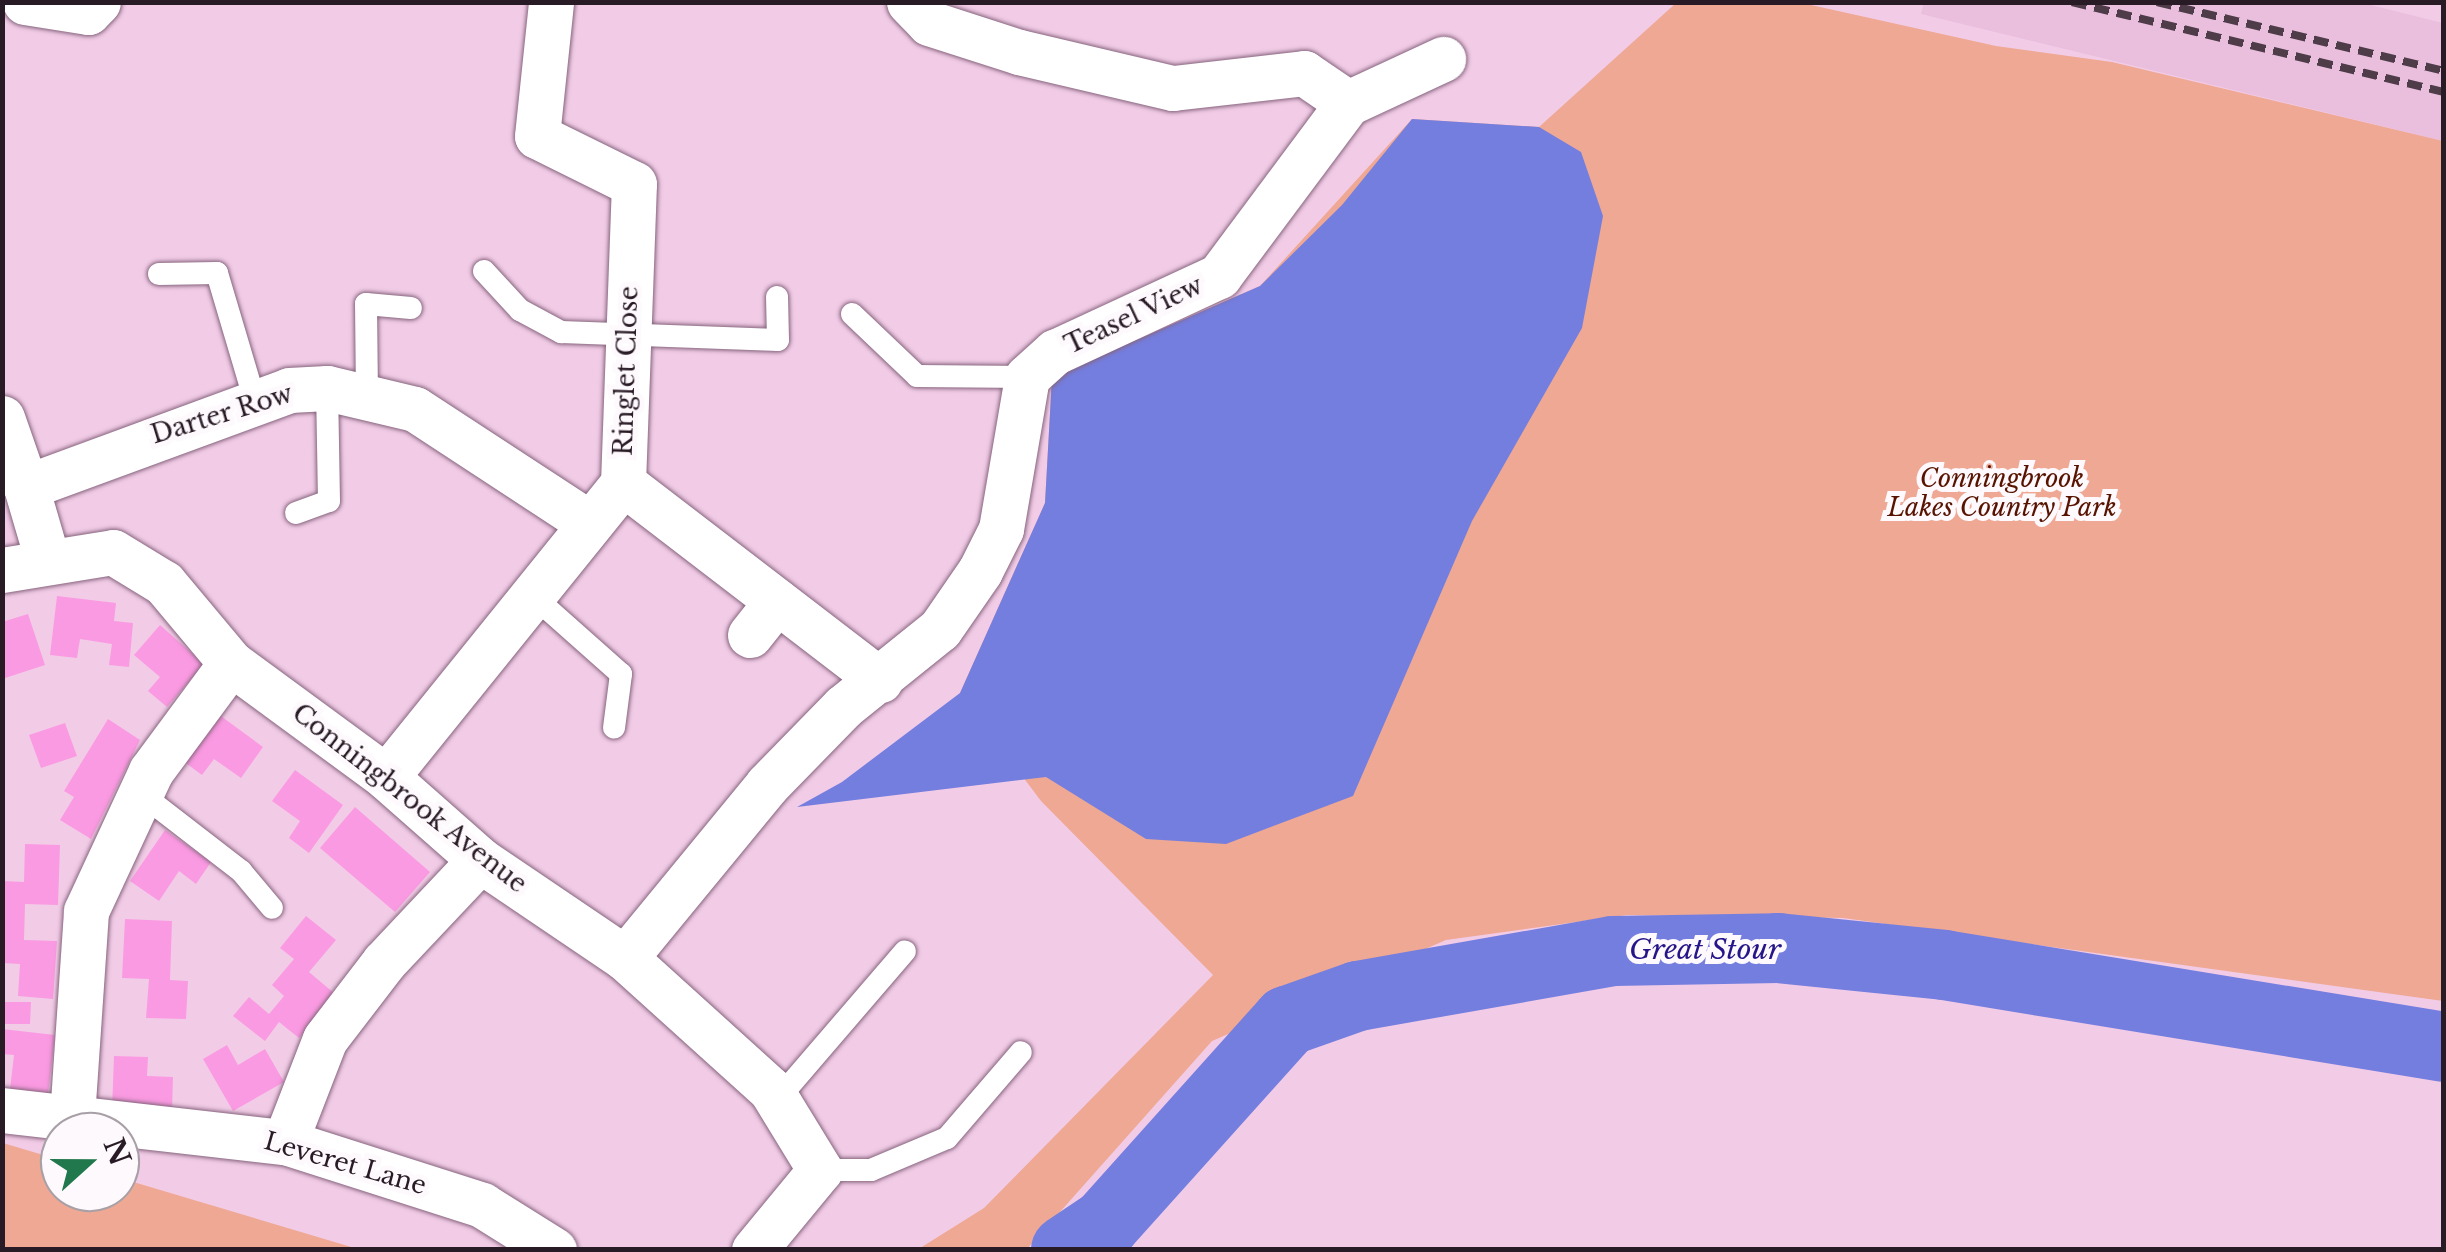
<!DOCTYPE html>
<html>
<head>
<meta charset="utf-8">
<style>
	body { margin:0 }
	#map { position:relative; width:2446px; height:1252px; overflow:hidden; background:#f2cce7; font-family:"Libre Baskerville",serif }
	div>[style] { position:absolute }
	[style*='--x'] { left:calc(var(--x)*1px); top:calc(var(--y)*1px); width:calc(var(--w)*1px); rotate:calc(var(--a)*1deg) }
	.built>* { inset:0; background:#eabedd }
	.green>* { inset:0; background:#eea894 }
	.water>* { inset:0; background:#747edf }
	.river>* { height:70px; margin:-35px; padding:0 35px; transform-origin:35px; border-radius:35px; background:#747edf }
	.building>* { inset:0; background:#fa9ae2 }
	.roads { filter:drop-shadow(0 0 2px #86647d) drop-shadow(0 0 2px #86647d) }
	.lane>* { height:22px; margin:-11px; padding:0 11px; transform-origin:11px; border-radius:11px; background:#fff }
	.street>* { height:45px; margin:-22.5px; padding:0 22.5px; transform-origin:22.5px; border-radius:22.5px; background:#fff }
	.rail>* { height:8px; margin-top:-4px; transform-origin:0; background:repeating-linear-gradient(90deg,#4e3c49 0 15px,transparent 0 23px) }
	span { translate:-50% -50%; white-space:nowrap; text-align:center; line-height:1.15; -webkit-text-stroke:10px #fdf9fc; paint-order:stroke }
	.street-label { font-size:25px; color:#291b25 }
	.park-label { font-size:25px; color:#581300; font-style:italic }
	.water-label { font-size:28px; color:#251588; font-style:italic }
	.frame { position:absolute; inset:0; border:5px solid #291b25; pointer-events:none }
	.north { position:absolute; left:40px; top:1112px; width:100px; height:100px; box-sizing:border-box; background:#fdf9fc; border:2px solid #a8a0a6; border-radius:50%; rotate:69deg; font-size:28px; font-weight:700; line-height:40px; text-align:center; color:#291b25 }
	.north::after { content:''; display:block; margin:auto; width:35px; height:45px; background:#21784c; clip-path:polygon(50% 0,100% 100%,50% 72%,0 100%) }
</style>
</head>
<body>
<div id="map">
	<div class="built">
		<div style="clip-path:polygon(1924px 2px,2363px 3px,2443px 23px,2443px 141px,1921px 14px)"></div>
	</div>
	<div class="green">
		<div style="clip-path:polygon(1676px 3px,1802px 3px,1996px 46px,2112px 62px,2443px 141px,2443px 1001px,1843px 918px,1627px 915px,1446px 940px,1212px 1041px,1027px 1249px,917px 1250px,984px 1208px,1213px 975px,1041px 801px,960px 693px,1045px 503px,1052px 377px,1260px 286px,1412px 119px,1539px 127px)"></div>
		<div style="clip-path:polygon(3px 1143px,60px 1160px,60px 1192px,120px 1192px,120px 1178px,358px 1249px,3px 1249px)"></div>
	</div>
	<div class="water">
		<div style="clip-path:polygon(1412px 119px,1539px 127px,1581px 152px,1603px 216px,1582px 328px,1472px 521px,1353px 796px,1226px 844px,1146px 839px,1046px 777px,797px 807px,842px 782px,960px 693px,1045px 503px,1052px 377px,1260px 286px,1342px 205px)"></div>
	</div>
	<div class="river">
		<div style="--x:1066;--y:1250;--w:47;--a:-33.7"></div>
		<div style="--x:1105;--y:1224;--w:273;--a:-48.1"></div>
		<div style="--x:1287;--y:1021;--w:75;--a:-19.4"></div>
		<div style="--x:1358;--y:996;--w:259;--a:-10"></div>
		<div style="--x:1613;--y:951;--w:165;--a:-1"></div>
		<div style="--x:1778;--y:948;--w:167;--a:5.8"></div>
		<div style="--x:1944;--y:965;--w:507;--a:9.31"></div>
	</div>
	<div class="building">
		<div style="clip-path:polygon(57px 596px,116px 603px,114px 621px,133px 623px,129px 667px,109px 665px,112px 644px,80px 639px,77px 658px,50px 655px)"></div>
		<div style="clip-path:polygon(28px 614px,45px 665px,2px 679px,2px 622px)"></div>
		<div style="clip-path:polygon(160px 625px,204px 664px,167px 707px,148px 691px,160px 677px,134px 655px)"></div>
		<div style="clip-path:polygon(218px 714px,263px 747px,241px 778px,214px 759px,202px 775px,183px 761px)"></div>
		<div style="clip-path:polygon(108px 719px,140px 740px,91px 839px,60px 820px,74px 797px,64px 791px)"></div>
		<div style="clip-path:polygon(65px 723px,77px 756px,41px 768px,29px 735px)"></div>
		<div style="clip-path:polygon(295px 770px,343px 805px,309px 853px,289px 838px,300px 821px,272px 801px)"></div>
		<div style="clip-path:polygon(355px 807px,430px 872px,395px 912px,320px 848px)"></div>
		<div style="clip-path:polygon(165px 830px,211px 862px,196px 884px,179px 871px,159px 901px,130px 881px)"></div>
		<div style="clip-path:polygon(25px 844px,60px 845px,58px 905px,25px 904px,24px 940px,57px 941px,53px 999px,18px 996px,20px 964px,2px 963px,3px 881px,24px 882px)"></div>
		<div style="clip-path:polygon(306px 916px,336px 940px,309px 972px,335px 994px,299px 1038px,279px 1022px,265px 1041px,233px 1016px,249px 997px,269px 1014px,284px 996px,272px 985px,294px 959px,280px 948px)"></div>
		<div style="clip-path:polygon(125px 919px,172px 921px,170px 980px,188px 981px,186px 1019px,146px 1018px,149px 979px,122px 978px)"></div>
		<div style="clip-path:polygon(2px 1002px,31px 1002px,30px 1024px,2px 1024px)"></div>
		<div style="clip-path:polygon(2px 1029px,55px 1035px,48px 1094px,10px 1089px,14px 1055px,2px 1054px)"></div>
		<div style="clip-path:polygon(227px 1045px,238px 1065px,265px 1049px,284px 1082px,233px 1111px,203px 1059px)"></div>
		<div style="clip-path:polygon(114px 1056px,148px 1057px,147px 1076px,173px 1077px,172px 1112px,112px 1110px)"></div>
	</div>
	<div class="roads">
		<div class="lane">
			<div style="--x:484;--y:271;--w:53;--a:47.3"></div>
			<div style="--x:520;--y:310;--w:47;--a:28.2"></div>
			<div style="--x:561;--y:332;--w:217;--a:2.1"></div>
			<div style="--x:778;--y:340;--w:43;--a:-91.3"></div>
			<div style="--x:159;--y:274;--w:58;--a:-1"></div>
			<div style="--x:217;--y:273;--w:134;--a:73.5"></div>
			<div style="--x:852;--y:314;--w:90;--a:43.6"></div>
			<div style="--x:917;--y:376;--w:110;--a:0.5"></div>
			<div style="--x:367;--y:398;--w:94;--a:-90.6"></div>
			<div style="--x:366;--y:304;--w:45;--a:5.1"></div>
			<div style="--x:296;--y:513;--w:35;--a:-20"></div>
			<div style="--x:329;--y:501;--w:113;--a:-91"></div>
			<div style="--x:532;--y:595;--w:119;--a:41.6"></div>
			<div style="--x:621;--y:674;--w:54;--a:97.4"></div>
			<div style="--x:140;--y:793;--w:128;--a:37.7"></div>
			<div style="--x:241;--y:871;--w:48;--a:50"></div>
			<div style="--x:777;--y:1100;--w:196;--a:-49.3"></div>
			<div style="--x:820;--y:1170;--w:51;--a:0"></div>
			<div style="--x:871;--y:1170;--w:82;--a:-22.8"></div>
			<div style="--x:947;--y:1138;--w:113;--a:-49.3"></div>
		</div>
		<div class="street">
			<div style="--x:25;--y:2;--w:64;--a:9"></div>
			<div style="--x:88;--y:12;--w:14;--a:-45"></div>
			<div style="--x:909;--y:2;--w:29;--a:46"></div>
			<div style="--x:929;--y:23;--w:95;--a:17.9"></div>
			<div style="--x:1019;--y:52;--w:158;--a:13.2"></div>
			<div style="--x:1173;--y:88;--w:132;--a:-6.5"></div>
			<div style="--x:1304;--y:73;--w:53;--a:34.3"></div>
			<div style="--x:2;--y:418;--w:73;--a:70.8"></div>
			<div style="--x:623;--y:483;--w:324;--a:37.5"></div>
			<div style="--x:48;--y:562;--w:78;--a:-106.3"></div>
			<div style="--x:26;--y:487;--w:280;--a:-20.2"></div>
			<div style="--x:289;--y:390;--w:38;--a:-3"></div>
			<div style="--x:327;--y:388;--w:90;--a:13.4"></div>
			<div style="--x:415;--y:409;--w:208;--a:33.2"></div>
			<div style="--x:2;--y:570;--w:112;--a:-9.2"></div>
			<div style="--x:113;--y:552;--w:60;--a:31.3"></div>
			<div style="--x:164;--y:583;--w:104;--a:50.1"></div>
			<div style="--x:231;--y:663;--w:192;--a:36.3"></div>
			<div style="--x:386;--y:777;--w:125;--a:41.4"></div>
			<div style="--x:480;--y:860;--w:175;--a:34.1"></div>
			<div style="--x:625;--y:958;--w:197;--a:42.1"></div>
			<div style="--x:771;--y:1090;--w:94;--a:58.5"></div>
			<div style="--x:820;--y:1170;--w:104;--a:129.5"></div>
			<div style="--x:750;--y:635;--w:43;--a:-51.5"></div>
			<div style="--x:386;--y:777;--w:378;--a:-51.1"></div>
			<div style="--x:623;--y:483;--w:299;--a:-87.9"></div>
			<div style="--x:634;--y:184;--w:108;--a:-153.7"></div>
			<div style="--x:537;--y:136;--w:135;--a:-84"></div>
			<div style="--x:625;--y:958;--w:224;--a:-50.6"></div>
			<div style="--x:767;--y:785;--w:109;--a:-45.7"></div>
			<div style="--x:843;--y:707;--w:124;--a:-38.8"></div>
			<div style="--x:940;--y:629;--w:70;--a:-55.4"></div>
			<div style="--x:980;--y:571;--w:47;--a:-63.4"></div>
			<div style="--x:1001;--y:529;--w:154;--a:-80.3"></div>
			<div style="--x:1027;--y:377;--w:38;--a:-42"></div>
			<div style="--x:1055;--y:352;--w:181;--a:-24.9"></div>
			<div style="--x:1219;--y:276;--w:216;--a:-53.3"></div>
			<div style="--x:1348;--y:103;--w:105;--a:-24.9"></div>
			<div style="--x:2;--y:1110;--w:285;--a:6.5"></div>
			<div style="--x:285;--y:1142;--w:207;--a:17.7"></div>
			<div style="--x:482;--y:1205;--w:85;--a:32"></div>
			<div style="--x:72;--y:1117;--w:206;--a:-86.1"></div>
			<div style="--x:86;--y:911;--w:154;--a:-65.1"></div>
			<div style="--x:151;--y:771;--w:134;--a:-53.5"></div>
			<div style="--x:285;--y:1142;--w:110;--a:-68.8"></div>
			<div style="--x:325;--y:1039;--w:97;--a:-52.5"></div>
			<div style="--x:384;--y:962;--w:140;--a:-46.7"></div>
		</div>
	</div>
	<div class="rail">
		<div style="--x:2072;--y:2;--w:383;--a:13.6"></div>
		<div style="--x:2157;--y:2;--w:295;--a:13.5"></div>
	</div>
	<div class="street-label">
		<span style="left:1134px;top:316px;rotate:-25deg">Teasel View</span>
		<span style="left:627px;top:371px;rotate:-88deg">Ringlet Close</span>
		<span style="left:222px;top:415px;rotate:-17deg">Darter Row</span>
		<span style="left:409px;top:799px;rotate:38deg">Conningbrook Avenue</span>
		<span style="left:345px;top:1164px;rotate:16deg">Leveret Lane</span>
	</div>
	<div class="park-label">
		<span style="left:2002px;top:494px">Conningbrook<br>Lakes Country Park</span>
	</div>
	<div class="water-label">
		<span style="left:1705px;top:950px">Great Stour</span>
	</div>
	<div class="frame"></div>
	<div class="north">N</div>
</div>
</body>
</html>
